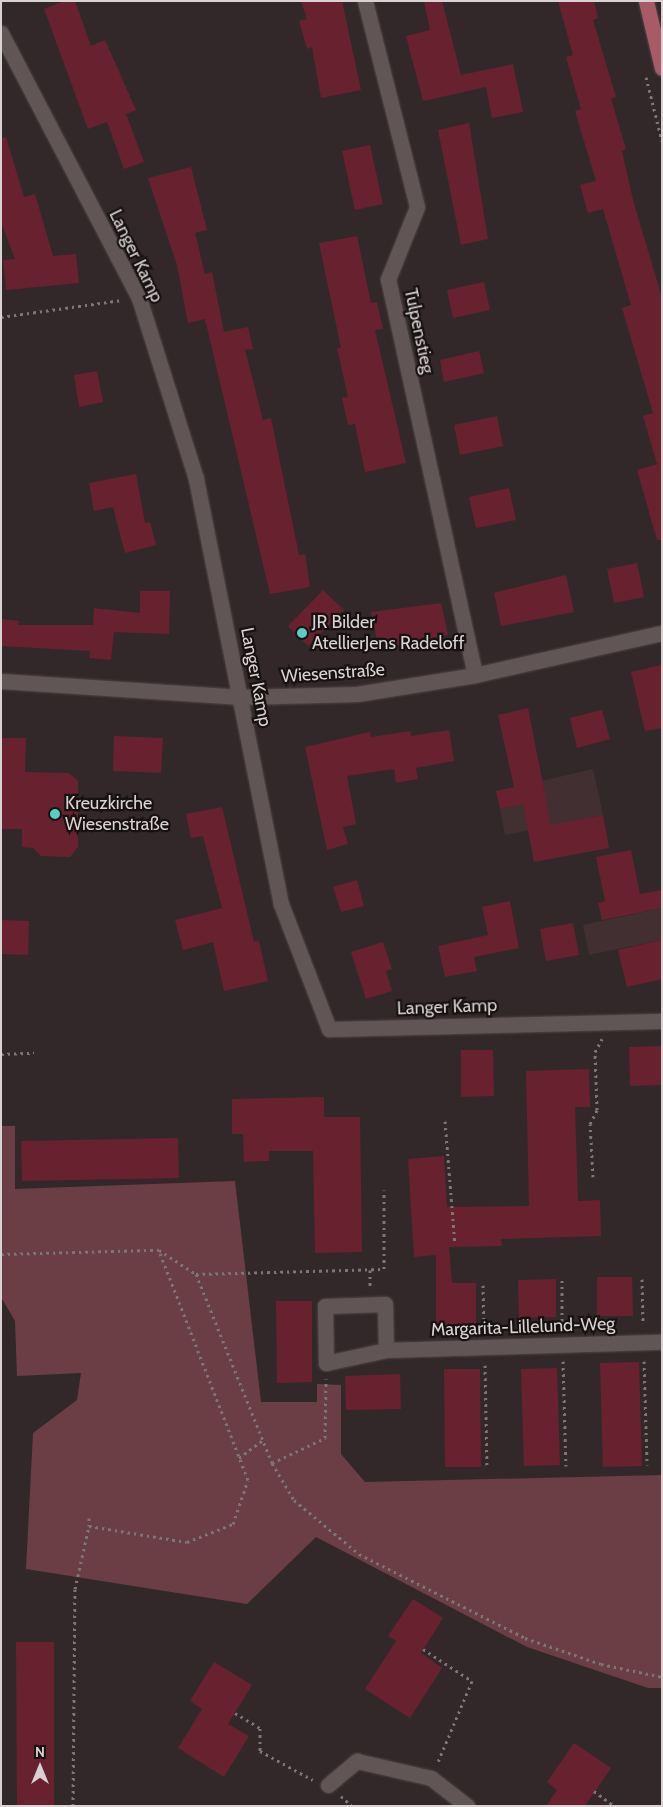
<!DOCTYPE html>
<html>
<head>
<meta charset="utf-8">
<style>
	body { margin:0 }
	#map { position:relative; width:663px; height:1807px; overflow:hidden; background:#332829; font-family:Cabin,sans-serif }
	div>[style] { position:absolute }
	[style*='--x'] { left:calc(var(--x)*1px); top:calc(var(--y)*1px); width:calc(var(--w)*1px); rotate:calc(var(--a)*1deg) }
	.built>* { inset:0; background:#412f31 }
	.green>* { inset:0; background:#6a3e44 }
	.building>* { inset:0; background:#68212f }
	.path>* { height:3px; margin-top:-1.5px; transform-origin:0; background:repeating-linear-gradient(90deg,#7e7575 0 2.5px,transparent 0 6.5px) }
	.roads { filter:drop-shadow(0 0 1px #504647) drop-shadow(0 0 1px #504647) }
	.minor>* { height:15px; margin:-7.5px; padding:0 7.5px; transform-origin:7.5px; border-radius:7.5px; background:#625556 }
	.major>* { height:15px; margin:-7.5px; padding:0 7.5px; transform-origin:7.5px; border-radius:7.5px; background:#a85a66 }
	.dots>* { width:14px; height:14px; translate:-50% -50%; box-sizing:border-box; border:2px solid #171212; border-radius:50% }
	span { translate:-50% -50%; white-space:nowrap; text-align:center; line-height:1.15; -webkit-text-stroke:4.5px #171212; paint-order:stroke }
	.street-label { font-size:18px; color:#dad2d2 }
	.poi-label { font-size:18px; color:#dad2d2 }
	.left { translate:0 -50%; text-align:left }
	.frame { position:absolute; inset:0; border:2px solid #dad2d2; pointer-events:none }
	.north { position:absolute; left:15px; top:1742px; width:50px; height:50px; -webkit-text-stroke:4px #171212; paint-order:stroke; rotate:0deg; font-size:14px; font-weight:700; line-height:20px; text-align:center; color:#dad2d2 }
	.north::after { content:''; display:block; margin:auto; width:18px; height:22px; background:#dad2d2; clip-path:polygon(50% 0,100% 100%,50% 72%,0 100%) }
</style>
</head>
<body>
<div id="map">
	<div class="built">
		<div style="clip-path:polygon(593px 769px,603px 815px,505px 835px,500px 809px,545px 799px,541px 781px)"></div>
		<div style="clip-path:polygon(662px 908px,662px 940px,589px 955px,583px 925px)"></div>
	</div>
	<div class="green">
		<div style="clip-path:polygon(1px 1126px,15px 1126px,15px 1189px,235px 1181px,261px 1402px,317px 1402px,317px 1384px,341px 1385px,341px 1454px,365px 1482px,662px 1475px,662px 1688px,648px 1688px,527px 1647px,316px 1537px,247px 1604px,26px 1569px,33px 1433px,77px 1400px,81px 1373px,17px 1376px,15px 1321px,1px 1297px)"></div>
	</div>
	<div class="building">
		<div style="clip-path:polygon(64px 1px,75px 1px,91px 46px,105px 40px,136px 110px,126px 114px,144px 162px,124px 169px,107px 122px,88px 129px,44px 9px)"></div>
		<div style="clip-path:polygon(301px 1px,342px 1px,361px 90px,321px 98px,312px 47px,307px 49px,299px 21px,307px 19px)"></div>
		<div style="clip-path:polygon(424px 1px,442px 1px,461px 75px,513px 64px,523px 112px,492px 118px,486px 87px,423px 101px,406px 36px,430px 30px)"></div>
		<div style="clip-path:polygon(558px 1px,594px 1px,598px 18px,593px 20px,616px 97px,611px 99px,626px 149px,622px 151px,633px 200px,662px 298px,662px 540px,657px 540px,637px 470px,661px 463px,657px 464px,643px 416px,653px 413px,622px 308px,631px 305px,603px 209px,588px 213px,580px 185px,596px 181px,575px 111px,581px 109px,566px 57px,573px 55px)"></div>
		<div style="clip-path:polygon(469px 123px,488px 239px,461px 245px,438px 130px)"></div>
		<div style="clip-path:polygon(6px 137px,24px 197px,35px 194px,53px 256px,76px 254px,79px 283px,6px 290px,3px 260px,15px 259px,1px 222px,1px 138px)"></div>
		<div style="clip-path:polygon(370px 145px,383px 204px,355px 210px,342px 151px)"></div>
		<div style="clip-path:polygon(191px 167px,207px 230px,195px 233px,205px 274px,212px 272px,224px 332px,248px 327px,253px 349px,245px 350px,263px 420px,271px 418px,299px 555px,305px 554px,310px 587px,270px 594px,205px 319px,188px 323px,177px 265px,148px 178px)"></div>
		<div style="clip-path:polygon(357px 236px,371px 303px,377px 302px,383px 329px,375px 330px,406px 463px,365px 472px,355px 424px,348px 425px,342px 398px,348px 397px,337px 348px,341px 348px,319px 243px)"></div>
		<div style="clip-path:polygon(484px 282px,490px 310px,453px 318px,447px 290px)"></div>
		<div style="clip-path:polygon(479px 351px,484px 373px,444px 382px,440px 360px)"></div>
		<div style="clip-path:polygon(97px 371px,103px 402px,79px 407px,74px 375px)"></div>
		<div style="clip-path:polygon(497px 416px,503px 446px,460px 455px,454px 425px)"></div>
		<div style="clip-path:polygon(136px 474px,145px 523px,150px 522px,156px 545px,125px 553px,113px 507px,94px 511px,89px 483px)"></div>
		<div style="clip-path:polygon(509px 488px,516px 520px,476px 528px,469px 497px)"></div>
		<div style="clip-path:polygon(637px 563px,644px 597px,614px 603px,607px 569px)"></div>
		<div style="clip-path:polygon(566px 575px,574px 612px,501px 626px,494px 593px)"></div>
		<div style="clip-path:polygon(323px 590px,344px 610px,308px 646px,288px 626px)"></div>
		<div style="clip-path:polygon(140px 591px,170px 591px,169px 634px,114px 632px,111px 660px,89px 658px,90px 651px,1px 646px,1px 619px,19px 621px,18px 625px,93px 625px,94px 608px,140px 613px)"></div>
		<div style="clip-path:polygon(441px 603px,448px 635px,379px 649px,371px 612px)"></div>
		<div style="clip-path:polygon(662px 665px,662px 728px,645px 731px,631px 672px)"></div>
		<div style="clip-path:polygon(528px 708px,551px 825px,603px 815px,609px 848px,534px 862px,523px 804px,500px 809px,496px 791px,514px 787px,498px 715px)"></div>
		<div style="clip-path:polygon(602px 710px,610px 739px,577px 748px,570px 718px)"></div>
		<div style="clip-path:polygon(449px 730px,454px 761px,416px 768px,418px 779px,396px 783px,394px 769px,347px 776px,356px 824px,343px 827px,348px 844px,327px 850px,305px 747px,370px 732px,371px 737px,410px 731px,411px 736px)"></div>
		<div style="clip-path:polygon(114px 736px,163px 738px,161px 773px,113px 771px)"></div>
		<div style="clip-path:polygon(1px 738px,26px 738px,25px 772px,69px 773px,78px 781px,78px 847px,70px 857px,41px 856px,33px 848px,22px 847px,22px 829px,1px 829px)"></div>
		<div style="clip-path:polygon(222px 807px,254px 942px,259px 941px,268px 981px,224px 991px,213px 942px,183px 950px,175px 920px,222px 908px,203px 836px,191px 838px,186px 814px)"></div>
		<div style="clip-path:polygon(631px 850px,640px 894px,662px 890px,662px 908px,602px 920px,598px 903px,605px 901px,596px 857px)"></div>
		<div style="clip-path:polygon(357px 880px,364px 906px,341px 912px,333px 887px)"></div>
		<div style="clip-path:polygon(510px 901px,519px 948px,474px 957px,477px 971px,445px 977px,438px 946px,488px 935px,482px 907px)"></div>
		<div style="clip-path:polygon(1px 920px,29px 921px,28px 955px,1px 954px)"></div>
		<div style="clip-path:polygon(573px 923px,579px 955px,546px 961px,540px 929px)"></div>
		<div style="clip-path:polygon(662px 940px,662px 979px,627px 987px,618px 950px)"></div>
		<div style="clip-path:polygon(383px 942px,392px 969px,386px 971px,392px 991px,366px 999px,351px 952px)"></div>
		<div style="clip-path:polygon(662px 1046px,662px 1085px,630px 1086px,629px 1047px)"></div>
		<div style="clip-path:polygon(461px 1050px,493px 1050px,494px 1096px,461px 1097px)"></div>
		<div style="clip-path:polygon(589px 1069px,590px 1107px,575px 1107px,578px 1201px,600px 1200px,601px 1236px,501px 1239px,502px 1246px,449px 1247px,452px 1283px,476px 1283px,476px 1325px,436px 1325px,436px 1255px,414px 1257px,408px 1159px,444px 1156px,447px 1207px,529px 1206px,526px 1071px)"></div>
		<div style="clip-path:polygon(324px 1097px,324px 1117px,360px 1117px,362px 1252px,315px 1253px,313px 1151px,269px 1151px,269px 1161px,244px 1162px,243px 1134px,232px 1134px,232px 1099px)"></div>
		<div style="clip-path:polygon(178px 1138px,179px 1178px,22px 1181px,21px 1141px)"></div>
		<div style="clip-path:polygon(597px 1277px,632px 1277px,633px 1316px,597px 1316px)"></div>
		<div style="clip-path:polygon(556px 1279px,556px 1317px,519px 1318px,518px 1280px)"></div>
		<div style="clip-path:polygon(276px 1301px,312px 1301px,312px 1382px,277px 1383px)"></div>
		<div style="clip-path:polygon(639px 1362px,642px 1466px,603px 1467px,600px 1363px)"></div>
		<div style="clip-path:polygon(557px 1368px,560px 1465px,524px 1466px,521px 1369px)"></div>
		<div style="clip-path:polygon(444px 1369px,480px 1369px,481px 1467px,445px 1467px)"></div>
		<div style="clip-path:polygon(400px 1374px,401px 1409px,346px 1410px,345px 1376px)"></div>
		<div style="clip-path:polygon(413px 1599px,443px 1618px,421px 1653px,442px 1668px,410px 1718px,365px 1689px,396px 1641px,388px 1636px)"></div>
		<div style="clip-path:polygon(16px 1642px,54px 1642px,54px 1806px,17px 1806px)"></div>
		<div style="clip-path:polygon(214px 1662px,252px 1685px,228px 1724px,249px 1736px,224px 1777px,178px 1748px,202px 1709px,190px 1701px)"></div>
		<div style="clip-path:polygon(574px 1743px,611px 1768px,585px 1806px,546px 1806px,557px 1790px,547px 1782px)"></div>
	</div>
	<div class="path">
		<div style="--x:646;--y:77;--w:66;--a:76"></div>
		<div style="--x:1;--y:317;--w:122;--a:-8"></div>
		<div style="--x:1;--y:1054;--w:33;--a:-2"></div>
		<div style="--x:445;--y:1121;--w:123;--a:85.4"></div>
		<div style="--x:593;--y:1177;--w:53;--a:-93.2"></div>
		<div style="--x:590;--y:1124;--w:16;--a:-63"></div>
		<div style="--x:597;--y:1110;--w:58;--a:-92"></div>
		<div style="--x:595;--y:1052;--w:15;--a:-62"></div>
		<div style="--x:1;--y:1254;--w:158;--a:-1.5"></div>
		<div style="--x:159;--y:1250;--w:44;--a:33"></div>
		<div style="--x:196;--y:1274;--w:204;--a:68.1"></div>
		<div style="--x:272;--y:1463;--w:43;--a:59.3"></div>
		<div style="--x:294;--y:1500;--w:85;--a:39.7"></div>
		<div style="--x:359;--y:1554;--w:186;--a:26.8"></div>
		<div style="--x:525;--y:1638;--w:80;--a:18.9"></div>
		<div style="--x:601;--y:1664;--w:62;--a:12"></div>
		<div style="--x:370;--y:1270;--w:16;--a:90"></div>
		<div style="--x:196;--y:1274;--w:188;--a:-1.5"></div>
		<div style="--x:384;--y:1269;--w:79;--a:-90"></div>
		<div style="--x:642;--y:1279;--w:45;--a:88.7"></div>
		<div style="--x:562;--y:1280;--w:48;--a:90"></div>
		<div style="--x:483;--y:1285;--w:46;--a:88.8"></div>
		<div style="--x:563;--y:1361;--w:105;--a:88.4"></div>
		<div style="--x:644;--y:1361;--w:104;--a:88.3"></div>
		<div style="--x:485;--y:1365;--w:102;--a:88.9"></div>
		<div style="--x:239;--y:1458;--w:31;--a:-37"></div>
		<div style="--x:272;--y:1463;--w:59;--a:-25.3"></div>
		<div style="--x:325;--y:1438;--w:59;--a:-89"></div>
		<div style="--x:89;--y:1518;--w:8;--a:90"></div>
		<div style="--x:89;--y:1526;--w:99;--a:9.3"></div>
		<div style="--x:187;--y:1542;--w:49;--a:-21.4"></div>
		<div style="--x:233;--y:1524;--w:46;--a:-71.2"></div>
		<div style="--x:248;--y:1480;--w:247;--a:-111.2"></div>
		<div style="--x:423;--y:1649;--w:59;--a:33.1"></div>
		<div style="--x:472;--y:1681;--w:88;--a:112.8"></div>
		<div style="--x:235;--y:1713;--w:29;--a:31"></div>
		<div style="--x:260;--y:1728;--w:23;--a:90"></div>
		<div style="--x:260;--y:1751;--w:60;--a:28.7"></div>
		<div style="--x:594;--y:1791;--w:25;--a:37"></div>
		<div style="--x:341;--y:1796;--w:15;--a:42"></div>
		<div style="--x:73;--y:1806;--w:217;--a:-89.5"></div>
		<div style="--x:75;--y:1589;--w:65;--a:-77.5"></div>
	</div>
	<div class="roads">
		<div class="minor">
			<div style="--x:365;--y:1;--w:212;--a:75.8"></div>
			<div style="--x:417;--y:207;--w:78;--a:111.9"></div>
			<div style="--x:388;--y:279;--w:405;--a:77.6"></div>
			<div style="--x:1;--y:33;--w:299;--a:62.5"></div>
			<div style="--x:139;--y:298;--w:190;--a:72.5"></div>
			<div style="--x:196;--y:479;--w:433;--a:78.7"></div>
			<div style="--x:281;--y:904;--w:134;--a:69"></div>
			<div style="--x:329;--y:1029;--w:333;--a:-1.4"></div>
			<div style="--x:1;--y:681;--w:241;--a:3.8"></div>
			<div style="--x:241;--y:697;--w:116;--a:-1.5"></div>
			<div style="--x:357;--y:694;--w:120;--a:-9.1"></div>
			<div style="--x:475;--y:675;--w:192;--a:-12.7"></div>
			<div style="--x:386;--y:1350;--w:46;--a:-91.2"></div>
			<div style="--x:385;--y:1304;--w:60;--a:178.1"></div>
			<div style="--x:325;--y:1306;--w:57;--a:89"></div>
			<div style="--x:326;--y:1363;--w:61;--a:-12.2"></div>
			<div style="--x:386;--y:1350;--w:276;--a:-1.7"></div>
			<div style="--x:328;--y:1785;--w:38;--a:-40"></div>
			<div style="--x:357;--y:1761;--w:76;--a:12.9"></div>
			<div style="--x:431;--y:1778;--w:46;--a:37.9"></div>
		</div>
		<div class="major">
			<div style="--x:646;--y:1;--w:69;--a:76.6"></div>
		</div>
	</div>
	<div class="dots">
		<div style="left:302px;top:633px;background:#57cec1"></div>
		<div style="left:55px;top:814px;background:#57cec1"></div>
	</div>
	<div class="street-label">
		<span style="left:136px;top:256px;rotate:64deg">Langer Kamp</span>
		<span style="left:419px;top:331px;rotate:78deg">Tulpenstieg</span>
		<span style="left:333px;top:673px;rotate:-4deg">Wiesenstraße</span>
		<span style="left:256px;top:677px;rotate:79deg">Langer Kamp</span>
		<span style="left:447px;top:1007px;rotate:-2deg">Langer Kamp</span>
		<span style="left:523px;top:1327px;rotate:-2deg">Margarita-Lillelund-Weg</span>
	</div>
	<div class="poi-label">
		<span class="left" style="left:312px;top:633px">JR Bilder<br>AtellierJens Radeloff</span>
		<span class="left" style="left:65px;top:814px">Kreuzkirche<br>Wiesenstraße</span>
	</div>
	<div class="frame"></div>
	<div class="north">N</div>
</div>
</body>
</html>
